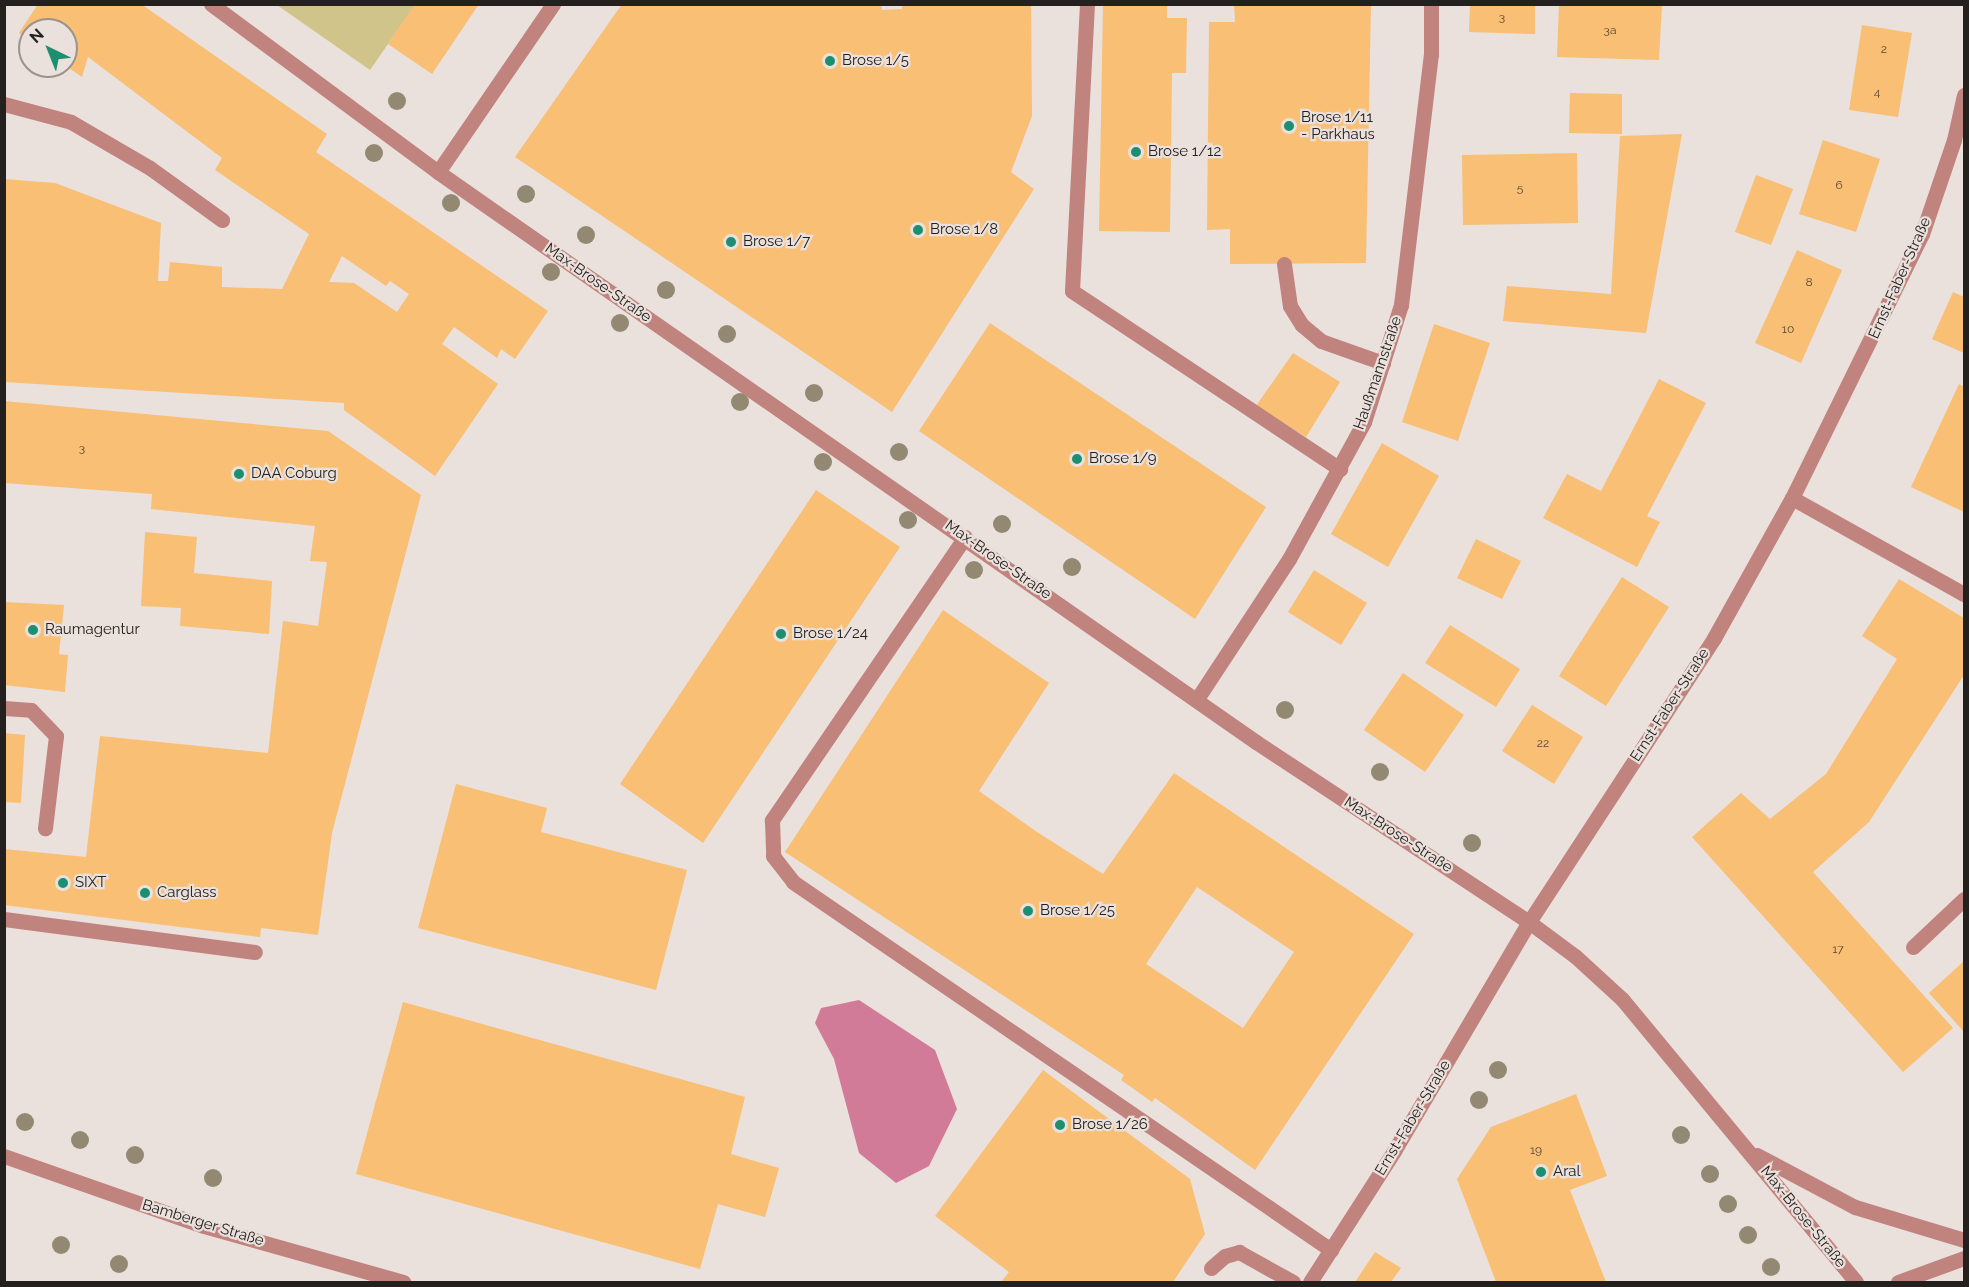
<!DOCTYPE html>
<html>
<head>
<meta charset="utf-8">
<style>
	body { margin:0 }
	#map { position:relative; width:1969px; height:1287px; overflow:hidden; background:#eae0dc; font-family:Raleway,sans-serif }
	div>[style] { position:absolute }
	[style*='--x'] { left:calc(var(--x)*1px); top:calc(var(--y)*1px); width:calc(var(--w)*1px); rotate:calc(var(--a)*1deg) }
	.green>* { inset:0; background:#d1c48a }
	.water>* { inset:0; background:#d27b98 }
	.building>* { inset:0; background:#f8bf75 }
	.service>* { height:15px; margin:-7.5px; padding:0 7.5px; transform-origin:7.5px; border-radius:7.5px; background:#c1837e }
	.minor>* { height:15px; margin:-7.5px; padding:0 7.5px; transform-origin:7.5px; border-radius:7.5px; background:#c1837e }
	.tertiary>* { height:15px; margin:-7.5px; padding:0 7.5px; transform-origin:7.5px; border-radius:7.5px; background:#c1837e }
	.trees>* { width:18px; height:18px; margin:-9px; border-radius:50%; background:#938972 }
	.dots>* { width:16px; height:16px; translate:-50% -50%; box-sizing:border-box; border:3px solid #eae0dc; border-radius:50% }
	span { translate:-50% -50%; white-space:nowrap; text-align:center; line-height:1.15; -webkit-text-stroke:4.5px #eae0dc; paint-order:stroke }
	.number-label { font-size:12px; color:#584834 }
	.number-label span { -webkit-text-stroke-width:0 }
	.poi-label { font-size:15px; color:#23201e }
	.left { translate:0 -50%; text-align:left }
	.street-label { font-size:15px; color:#23201e }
	.frame { position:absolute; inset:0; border:6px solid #23201e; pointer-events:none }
	.north { position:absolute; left:18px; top:18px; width:60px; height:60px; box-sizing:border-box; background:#eae0dc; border:2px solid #9a9390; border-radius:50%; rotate:317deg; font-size:16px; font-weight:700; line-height:24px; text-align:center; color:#23201e }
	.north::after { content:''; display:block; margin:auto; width:21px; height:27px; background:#1c8f71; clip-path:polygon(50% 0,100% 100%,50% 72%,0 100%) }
</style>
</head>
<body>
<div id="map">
	<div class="green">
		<div style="clip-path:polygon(277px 5px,414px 4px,415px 5px,370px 70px)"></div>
	</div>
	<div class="water">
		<div style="clip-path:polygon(859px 1000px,935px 1050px,957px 1109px,929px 1166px,896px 1183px,859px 1153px,834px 1059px,815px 1023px,821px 1008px)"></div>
	</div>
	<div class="building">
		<div style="clip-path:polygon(evenodd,38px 4px,141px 4px,327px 134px,316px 152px,548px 311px,515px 359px,501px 349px,497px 358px,454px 327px,442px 344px,498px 384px,435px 476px,344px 410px,344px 403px,4px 382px,4px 179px,55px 183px,161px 223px,158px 281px,168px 281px,170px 262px,222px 267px,222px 287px,282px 289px,309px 234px,215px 170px,222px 158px,88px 57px,82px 77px,66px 66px,66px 30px,30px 30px,30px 41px,19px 33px,38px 4px,342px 256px,386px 286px,390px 281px,409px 294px,397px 312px,354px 283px,329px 282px,342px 256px)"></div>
		<div style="clip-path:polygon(415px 4px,479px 4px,432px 74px,388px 44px)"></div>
		<div style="clip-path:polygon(622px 4px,881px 4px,882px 10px,902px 9px,902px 4px,1031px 4px,1032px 116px,1011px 172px,1034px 189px,892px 412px,515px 157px)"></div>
		<div style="clip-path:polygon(1103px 4px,1167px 4px,1167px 18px,1187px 18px,1186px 73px,1172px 73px,1170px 232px,1099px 231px)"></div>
		<div style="clip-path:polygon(1234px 4px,1371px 4px,1366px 263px,1230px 264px,1230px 229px,1207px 230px,1209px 22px,1235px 22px)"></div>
		<div style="clip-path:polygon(1470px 4px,1535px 4px,1535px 34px,1469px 32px)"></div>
		<div style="clip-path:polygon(1559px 4px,1662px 4px,1659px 60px,1557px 57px)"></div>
		<div style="clip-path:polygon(1862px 25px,1912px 33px,1898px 117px,1849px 110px)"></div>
		<div style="clip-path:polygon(1570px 93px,1622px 94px,1622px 134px,1569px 133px)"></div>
		<div style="clip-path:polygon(1682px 134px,1646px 333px,1503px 321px,1507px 286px,1611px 294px,1620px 136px)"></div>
		<div style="clip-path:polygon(1823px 140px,1880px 159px,1856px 232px,1799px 214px)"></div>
		<div style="clip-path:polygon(1577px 153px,1578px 223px,1463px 225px,1462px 155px)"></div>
		<div style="clip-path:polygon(1756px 175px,1793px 189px,1771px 245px,1735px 232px)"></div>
		<div style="clip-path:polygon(1797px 250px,1842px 270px,1801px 363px,1755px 343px)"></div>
		<div style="clip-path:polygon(1953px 292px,1964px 297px,1964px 353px,1932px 339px)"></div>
		<div style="clip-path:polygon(990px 323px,1266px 507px,1195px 619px,919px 431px)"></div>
		<div style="clip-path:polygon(1434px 324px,1490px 343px,1458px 441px,1402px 422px)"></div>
		<div style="clip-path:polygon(1293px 353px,1340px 382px,1306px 437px,1256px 406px)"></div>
		<div style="clip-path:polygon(1659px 379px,1706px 403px,1647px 516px,1660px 522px,1637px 567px,1543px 518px,1567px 474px,1601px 491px)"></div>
		<div style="clip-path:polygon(1959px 384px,1964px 387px,1964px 512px,1911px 487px)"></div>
		<div style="clip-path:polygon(4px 401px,328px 431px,421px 495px,332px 833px,318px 935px,261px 928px,260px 937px,4px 905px,4px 849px,86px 857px,100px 736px,268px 753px,283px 621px,318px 626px,327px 562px,310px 561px,315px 526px,151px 509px,152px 494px,4px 483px)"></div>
		<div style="clip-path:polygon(1382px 443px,1439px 476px,1388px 567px,1331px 534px)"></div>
		<div style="clip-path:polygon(816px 490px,900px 547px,703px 843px,620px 784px)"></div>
		<div style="clip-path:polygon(145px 532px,197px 537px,194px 573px,272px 581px,269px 634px,180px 626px,181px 608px,141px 606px)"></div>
		<div style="clip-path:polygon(1476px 539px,1521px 561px,1502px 599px,1457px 578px)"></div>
		<div style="clip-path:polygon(1314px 570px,1367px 603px,1341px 645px,1288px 612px)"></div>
		<div style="clip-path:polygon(1622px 577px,1669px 607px,1606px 706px,1559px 676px)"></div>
		<div style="clip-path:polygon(1899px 579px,1964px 618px,1964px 675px,1869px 822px,1813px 872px,1953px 1028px,1903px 1072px,1692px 837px,1741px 793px,1770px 819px,1826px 774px,1897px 659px,1862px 636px)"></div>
		<div style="clip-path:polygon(4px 602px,64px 605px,59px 654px,68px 655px,65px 692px,4px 685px)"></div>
		<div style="clip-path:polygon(evenodd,943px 610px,1049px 683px,979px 791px,1037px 832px,1103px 874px,1174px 773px,1414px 934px,1255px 1170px,1155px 1098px,1152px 1102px,1121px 1080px,1124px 1075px,785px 852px,943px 610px,1197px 887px,1294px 952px,1243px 1028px,1146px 964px,1197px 887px)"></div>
		<div style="clip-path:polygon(1450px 625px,1520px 669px,1496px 707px,1425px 663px)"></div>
		<div style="clip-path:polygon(1403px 673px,1464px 715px,1425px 772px,1364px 730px)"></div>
		<div style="clip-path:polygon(1532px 705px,1583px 737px,1554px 784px,1502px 751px)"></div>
		<div style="clip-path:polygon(4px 733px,25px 735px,21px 803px,4px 802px)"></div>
		<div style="clip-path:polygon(456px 784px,547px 808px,541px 832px,687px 870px,656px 990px,418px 928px)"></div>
		<div style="clip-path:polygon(1964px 961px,1964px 1032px,1929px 993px)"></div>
		<div style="clip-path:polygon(403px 1002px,745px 1097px,731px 1154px,779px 1168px,765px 1217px,718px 1204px,700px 1269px,356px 1174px)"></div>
		<div style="clip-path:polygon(1043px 1070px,1190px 1179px,1205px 1234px,1173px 1282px,1001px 1282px,1009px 1272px,935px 1216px)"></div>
		<div style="clip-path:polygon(1576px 1094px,1607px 1176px,1570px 1190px,1606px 1282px,1496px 1282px,1457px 1179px,1491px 1127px)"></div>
		<div style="clip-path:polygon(1375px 1252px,1401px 1268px,1391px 1282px,1355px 1282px)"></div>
	</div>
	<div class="service">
		<div style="--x:1087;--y:4;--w:287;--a:93"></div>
		<div style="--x:1072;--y:291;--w:322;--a:33.6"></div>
		<div style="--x:4;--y:104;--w:69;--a:15"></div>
		<div style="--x:71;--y:122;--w:91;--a:30.2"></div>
		<div style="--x:150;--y:168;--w:89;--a:35.8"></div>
		<div style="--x:438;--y:172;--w:204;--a:-55.6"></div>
		<div style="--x:1284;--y:264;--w:42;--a:81.9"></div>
		<div style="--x:1290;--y:306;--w:22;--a:58"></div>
		<div style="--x:1302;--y:325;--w:25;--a:40"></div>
		<div style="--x:1321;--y:341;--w:66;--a:19.5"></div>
		<div style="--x:1792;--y:498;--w:197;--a:29.2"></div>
		<div style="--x:965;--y:537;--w:343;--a:124.3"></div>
		<div style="--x:772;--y:820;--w:36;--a:88"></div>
		<div style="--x:773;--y:856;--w:33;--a:52"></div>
		<div style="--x:793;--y:882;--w:652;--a:34.37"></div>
		<div style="--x:4;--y:708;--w:27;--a:4"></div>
		<div style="--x:31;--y:710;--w:36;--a:46"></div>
		<div style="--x:56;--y:736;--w:93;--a:96.8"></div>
		<div style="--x:4;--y:919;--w:253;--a:7.5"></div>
		<div style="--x:1913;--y:947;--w:70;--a:-43.3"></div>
		<div style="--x:1211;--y:1268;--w:18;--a:-41"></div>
		<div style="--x:1225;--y:1256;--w:15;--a:-16"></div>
		<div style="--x:1239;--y:1252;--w:62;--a:29.1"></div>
	</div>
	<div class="minor">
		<div style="--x:211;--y:4;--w:282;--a:36.5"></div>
		<div style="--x:438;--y:172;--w:997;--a:34.87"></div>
		<div style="--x:1256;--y:742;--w:327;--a:33.4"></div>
		<div style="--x:1529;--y:922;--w:57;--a:36.5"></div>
		<div style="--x:1575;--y:956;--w:64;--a:42.5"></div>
		<div style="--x:1622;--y:999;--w:367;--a:50.4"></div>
		<div style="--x:1197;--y:699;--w:168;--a:-56.7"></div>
		<div style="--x:1289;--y:559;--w:156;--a:-61.3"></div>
		<div style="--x:1364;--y:422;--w:123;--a:-72.5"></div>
		<div style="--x:1401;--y:305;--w:252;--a:-83.2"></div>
		<div style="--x:1431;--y:55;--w:51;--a:-90"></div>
		<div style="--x:1757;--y:1155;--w:111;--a:28"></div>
		<div style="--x:1855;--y:1207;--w:114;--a:16.8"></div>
		<div style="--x:1310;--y:1282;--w:156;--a:-57.3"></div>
		<div style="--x:1394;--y:1151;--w:266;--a:-59.5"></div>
		<div style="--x:1529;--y:922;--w:339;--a:-56.9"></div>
		<div style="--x:1714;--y:638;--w:160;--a:-60.9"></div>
		<div style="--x:1792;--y:498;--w:294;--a:-63.8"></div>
		<div style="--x:1922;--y:234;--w:99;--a:-71.2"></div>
		<div style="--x:1954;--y:140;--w:46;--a:-77.5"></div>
	</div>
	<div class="tertiary">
		<div style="--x:4;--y:1156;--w:212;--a:19.3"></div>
		<div style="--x:204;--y:1226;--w:207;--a:15.7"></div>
		<div style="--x:1898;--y:1282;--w:70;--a:-20"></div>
	</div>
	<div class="trees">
		<div style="left:397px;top:101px"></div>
		<div style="left:374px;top:153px"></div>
		<div style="left:526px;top:194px"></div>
		<div style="left:451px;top:203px"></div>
		<div style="left:586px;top:235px"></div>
		<div style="left:551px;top:272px"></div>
		<div style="left:666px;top:290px"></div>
		<div style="left:620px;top:323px"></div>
		<div style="left:727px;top:334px"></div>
		<div style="left:814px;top:393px"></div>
		<div style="left:740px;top:402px"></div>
		<div style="left:899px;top:452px"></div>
		<div style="left:823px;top:462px"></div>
		<div style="left:908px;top:520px"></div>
		<div style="left:1002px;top:524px"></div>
		<div style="left:1072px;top:567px"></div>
		<div style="left:974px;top:570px"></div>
		<div style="left:1285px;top:710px"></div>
		<div style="left:1380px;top:772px"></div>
		<div style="left:1472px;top:843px"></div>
		<div style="left:1498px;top:1070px"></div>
		<div style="left:1479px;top:1100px"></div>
		<div style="left:25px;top:1122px"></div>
		<div style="left:1681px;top:1135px"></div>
		<div style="left:80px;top:1140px"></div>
		<div style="left:135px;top:1155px"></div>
		<div style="left:1710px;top:1174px"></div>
		<div style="left:213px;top:1178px"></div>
		<div style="left:1728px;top:1204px"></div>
		<div style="left:1748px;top:1235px"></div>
		<div style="left:61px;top:1245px"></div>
		<div style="left:119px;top:1264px"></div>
		<div style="left:1771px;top:1267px"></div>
	</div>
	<div class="dots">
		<div style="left:830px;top:61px;background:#1c8f71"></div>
		<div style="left:1289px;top:126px;background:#1c8f71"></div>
		<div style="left:1136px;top:152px;background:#1c8f71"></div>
		<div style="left:918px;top:230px;background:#1c8f71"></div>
		<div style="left:731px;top:242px;background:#1c8f71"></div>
		<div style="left:1077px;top:459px;background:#1c8f71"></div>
		<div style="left:239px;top:474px;background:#1c8f71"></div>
		<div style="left:33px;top:630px;background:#1c8f71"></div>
		<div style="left:781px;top:634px;background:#1c8f71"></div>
		<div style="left:63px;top:883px;background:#1c8f71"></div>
		<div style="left:145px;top:893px;background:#1c8f71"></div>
		<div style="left:1028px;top:911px;background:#1c8f71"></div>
		<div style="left:1060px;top:1125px;background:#1c8f71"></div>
		<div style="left:1541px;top:1172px;background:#1c8f71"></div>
	</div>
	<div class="number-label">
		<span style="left:1502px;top:18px">3</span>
		<span style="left:1610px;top:31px">3a</span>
		<span style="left:1884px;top:50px">2</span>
		<span style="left:1877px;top:93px">4</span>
		<span style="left:1839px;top:186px">6</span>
		<span style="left:1520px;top:189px">5</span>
		<span style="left:1809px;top:283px">8</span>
		<span style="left:1788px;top:330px">10</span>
		<span style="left:82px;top:449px">3</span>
		<span style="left:1543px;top:744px">22</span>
		<span style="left:1838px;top:950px">17</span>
		<span style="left:1536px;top:1151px">19</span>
	</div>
	<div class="poi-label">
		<span class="left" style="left:842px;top:61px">Brose 1/5</span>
		<span class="left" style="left:1301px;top:126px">Brose 1/11<br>- Parkhaus</span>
		<span class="left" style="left:1148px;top:152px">Brose 1/12</span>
		<span class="left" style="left:930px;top:230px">Brose 1/8</span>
		<span class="left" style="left:743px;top:242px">Brose 1/7</span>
		<span class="left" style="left:1089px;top:459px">Brose 1/9</span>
		<span class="left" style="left:251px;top:474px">DAA Coburg</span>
		<span class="left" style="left:45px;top:630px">Raumagentur</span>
		<span class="left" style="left:793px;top:634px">Brose 1/24</span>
		<span class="left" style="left:75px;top:883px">SIXT</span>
		<span class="left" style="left:157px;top:893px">Carglass</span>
		<span class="left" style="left:1040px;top:911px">Brose 1/25</span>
		<span class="left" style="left:1072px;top:1125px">Brose 1/26</span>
		<span class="left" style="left:1553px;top:1172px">Aral</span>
	</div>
	<div class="street-label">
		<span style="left:1900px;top:278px;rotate:-66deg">Ernst-Faber-Straße</span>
		<span style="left:598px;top:283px;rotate:35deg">Max-Brose-Straße</span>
		<span style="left:1378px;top:373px;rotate:-71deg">Haußmannstraße</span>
		<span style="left:998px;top:560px;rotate:35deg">Max-Brose-Straße</span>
		<span style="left:1670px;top:705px;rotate:-57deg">Ernst-Faber-Straße</span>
		<span style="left:1398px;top:835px;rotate:33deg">Max-Brose-Straße</span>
		<span style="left:1413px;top:1118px;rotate:-59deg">Ernst-Faber-Straße</span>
		<span style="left:1803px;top:1217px;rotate:51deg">Max-Brose-Straße</span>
		<span style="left:203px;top:1223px;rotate:17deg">Bamberger Straße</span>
	</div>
	<div class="frame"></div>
	<div class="north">N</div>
</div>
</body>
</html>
